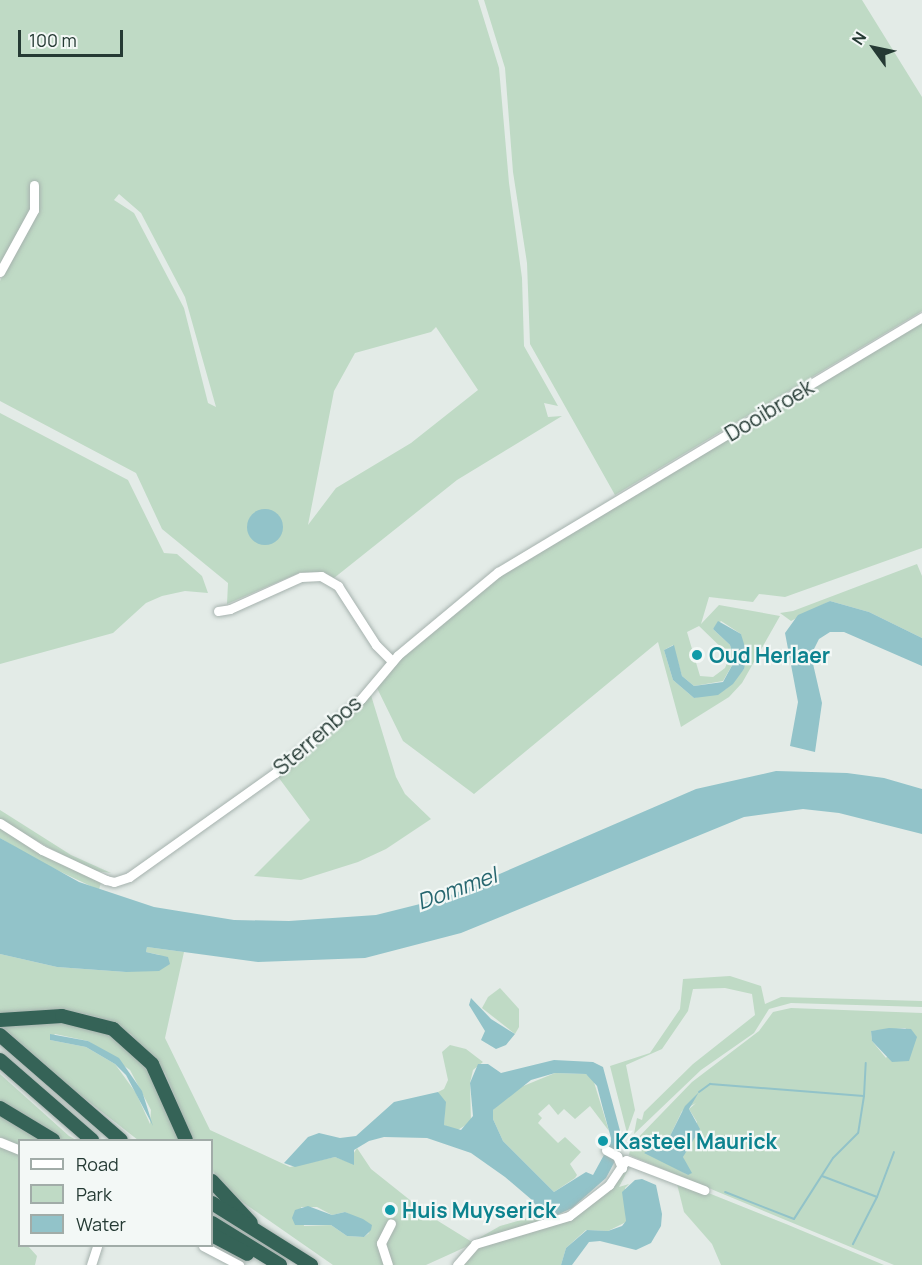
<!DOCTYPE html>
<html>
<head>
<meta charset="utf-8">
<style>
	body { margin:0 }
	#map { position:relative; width:922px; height:1265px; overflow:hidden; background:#e3ebe7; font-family:Manrope,sans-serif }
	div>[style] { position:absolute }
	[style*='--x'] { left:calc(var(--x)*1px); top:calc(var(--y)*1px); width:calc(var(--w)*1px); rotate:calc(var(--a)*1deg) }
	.green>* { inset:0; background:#bfdac5 }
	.water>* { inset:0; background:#92c3c9 }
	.round { border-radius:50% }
	.stream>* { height:2px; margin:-1px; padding:0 1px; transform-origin:1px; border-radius:1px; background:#92c3c9 }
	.roads { filter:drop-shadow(0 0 2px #a6b2ae) drop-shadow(0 0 2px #a6b2ae) }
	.minor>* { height:9px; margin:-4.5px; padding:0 4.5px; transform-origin:4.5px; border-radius:4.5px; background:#fff }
	.highway>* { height:14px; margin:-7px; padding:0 7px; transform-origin:7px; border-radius:7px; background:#356357 }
	.dots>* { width:16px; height:16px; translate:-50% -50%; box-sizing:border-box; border:3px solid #f3f8f6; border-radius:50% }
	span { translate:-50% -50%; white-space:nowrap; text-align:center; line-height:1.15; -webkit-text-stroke:4.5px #f3f8f6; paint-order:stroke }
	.street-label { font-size:21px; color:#253a34 }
	.culture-label { font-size:21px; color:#0d838f; font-weight:700 }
	.left { translate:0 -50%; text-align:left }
	.water-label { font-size:22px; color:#26666f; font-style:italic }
	.legend { position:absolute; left:18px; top:1139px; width:195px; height:108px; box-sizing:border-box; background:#f3f8f6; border:2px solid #a1aca8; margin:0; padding:8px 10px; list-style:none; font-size:18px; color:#253a34 }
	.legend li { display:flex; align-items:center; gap:12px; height:30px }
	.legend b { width:30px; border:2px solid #a1aca8 }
	.north { position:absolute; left:844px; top:18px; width:60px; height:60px; -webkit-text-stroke:4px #f3f8f6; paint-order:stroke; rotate:303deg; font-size:16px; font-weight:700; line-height:24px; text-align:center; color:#253a34 }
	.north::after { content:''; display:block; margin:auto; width:21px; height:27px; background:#253a34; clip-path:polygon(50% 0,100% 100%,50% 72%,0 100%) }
	.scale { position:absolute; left:18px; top:30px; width:105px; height:27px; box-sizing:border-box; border:3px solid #253a34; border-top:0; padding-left:8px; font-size:18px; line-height:21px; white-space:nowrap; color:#253a34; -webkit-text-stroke:4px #f3f8f6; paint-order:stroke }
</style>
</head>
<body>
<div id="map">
	<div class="green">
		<div style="clip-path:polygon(evenodd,0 0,478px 0,499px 68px,509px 183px,522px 278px,524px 346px,558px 406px,544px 403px,548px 417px,562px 416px,457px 480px,334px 578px,323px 572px,301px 572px,227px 604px,228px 583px,162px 529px,136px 473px,0 401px,0 281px,39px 199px,35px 181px,30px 184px,31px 207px,0 265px,0 0,119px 194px,141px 213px,185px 297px,216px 407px,208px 403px,184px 308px,134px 213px,114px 200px,119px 194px,0 0,436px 327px,478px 390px,411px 443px,336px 488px,308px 525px,334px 391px,355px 353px,431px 332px,436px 327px)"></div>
		<div style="clip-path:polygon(484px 0,862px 0,922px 97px,922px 311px,615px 495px,530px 344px,527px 263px,513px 172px,505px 68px)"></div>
		<div style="clip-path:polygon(evenodd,922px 322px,922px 548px,785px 597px,759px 594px,753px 602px,709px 597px,701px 624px,719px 605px,780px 616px,742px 683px,729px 697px,681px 727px,658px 642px,474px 794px,403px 741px,376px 686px,401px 657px,484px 584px,922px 322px,721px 621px,741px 634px,744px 669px,726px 689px,694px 698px,673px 680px,664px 650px,673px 645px,682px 676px,694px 686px,723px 681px,735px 660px,730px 645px,713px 629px,721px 621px,922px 322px,699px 626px,730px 656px,725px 668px,713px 677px,700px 676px,687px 632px,699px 626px)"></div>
		<div style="clip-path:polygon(0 413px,128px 480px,164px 553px,177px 554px,202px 576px,208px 593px,185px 591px,162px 596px,146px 603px,113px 633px,0 664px)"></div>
		<div style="clip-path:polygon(917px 564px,922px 576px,922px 638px,869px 612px,830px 601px,791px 621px,780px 613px,793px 611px)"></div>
		<div style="clip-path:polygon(370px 692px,396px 777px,405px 794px,431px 819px,386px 849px,358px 862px,301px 880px,254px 876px,310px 820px,276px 774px)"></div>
		<div style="clip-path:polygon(0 810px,71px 855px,111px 873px,96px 871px,53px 850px,0 820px)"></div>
		<div style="clip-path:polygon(0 826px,101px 882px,99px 890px,40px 862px,0 838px)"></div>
		<div style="clip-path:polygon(evenodd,147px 947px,184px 952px,165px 1038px,210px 1130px,290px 1167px,335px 1157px,354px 1164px,352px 1156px,357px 1148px,371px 1169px,430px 1216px,472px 1242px,500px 1226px,542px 1214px,546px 1220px,490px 1236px,426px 1265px,333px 1265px,231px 1194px,212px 1170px,212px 1140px,193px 1140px,165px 1073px,131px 1034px,98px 1017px,75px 1012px,0 1015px,0 954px,57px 967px,126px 972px,160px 955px,146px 952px,147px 947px,301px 1207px,317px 1207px,332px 1215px,345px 1212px,359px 1219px,369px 1233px,364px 1237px,347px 1236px,331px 1225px,304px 1226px,301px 1207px)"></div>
		<div style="clip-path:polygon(730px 976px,761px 986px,765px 1004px,781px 997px,922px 1001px,922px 1007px,791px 1003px,769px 1009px,754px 1033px,701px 1070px,634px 1134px,637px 1118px,642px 1120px,644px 1112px,693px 1064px,755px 1015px,752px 994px,725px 988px,693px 989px,688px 1011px,662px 1049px,626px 1065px,635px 1110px,627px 1133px,610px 1066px,650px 1053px,680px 1009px,683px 979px)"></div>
		<div style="clip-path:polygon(500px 988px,519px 1009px,519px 1027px,515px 1034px,482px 1008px,488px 997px)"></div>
		<div style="clip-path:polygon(evenodd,791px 1008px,922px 1013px,922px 1265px,894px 1265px,629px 1155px,631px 1145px,692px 1082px,759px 1031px,773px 1012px,791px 1008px,906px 1028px,886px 1058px,872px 1041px,871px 1031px,906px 1028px,791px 1008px,696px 1103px,689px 1109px,697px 1122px,683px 1157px,688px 1175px,645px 1150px,670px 1136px,682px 1111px,696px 1103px)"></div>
		<div style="clip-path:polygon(evenodd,48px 1020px,95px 1026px,139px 1053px,182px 1140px,138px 1140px,52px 1073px,2px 1026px,48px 1020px,55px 1034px,88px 1041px,130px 1070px,151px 1110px,150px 1124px,136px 1093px,115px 1064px,86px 1047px,50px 1040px,55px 1034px)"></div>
		<div style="clip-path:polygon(450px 1045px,466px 1049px,483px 1062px,473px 1070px,470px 1083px,471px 1122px,456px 1131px,444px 1125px,445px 1105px,438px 1092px,444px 1089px,448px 1080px,442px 1052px)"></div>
		<div style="clip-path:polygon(555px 1073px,586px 1074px,593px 1079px,609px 1131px,590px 1106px,575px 1119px,564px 1109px,558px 1115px,549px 1104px,538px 1114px,542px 1118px,538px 1123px,558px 1143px,565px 1137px,581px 1152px,570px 1164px,577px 1175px,575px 1178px,554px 1192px,503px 1141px,493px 1119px,493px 1110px,516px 1089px)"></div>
		<div style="clip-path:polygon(0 1074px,69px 1136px,76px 1140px,60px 1140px,0 1104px)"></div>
		<div style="clip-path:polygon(0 1115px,44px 1140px,20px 1140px,19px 1145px,0 1137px)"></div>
		<div style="clip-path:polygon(0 1146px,19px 1155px,20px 1246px,28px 1246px,37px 1256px,35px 1265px,0 1265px)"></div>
		<div style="clip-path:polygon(629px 1168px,619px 1187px,629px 1184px,625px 1188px,626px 1222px,608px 1231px,586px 1230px,566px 1248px,561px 1265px,460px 1265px,479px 1244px,554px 1225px)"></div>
		<div style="clip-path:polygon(676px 1180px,786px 1224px,884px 1265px,721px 1265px,712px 1244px,684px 1212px)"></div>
	</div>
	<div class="water">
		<div class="round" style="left:247px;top:509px;width:36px;height:36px"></div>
		<div style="clip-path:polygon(830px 601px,869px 612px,922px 638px,922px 666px,844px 632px,830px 632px,819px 639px,811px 655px,822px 703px,815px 752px,790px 746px,798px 702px,785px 633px,798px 615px)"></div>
		<div style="clip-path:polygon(718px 621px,741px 634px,747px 654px,744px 669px,733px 684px,718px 695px,694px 698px,673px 680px,664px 650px,674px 645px,682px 676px,694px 686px,723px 682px,735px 660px,730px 645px,713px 629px)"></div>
		<div style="clip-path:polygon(776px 771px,847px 773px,884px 778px,922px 789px,922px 834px,839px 813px,803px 809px,744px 817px,461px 933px,365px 958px,258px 962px,147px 947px,146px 952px,168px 957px,170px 964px,159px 971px,126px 972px,57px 967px,0 954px,0 838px,79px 882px,154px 907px,234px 920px,289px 921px,376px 915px,444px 898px,696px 789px)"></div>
		<div style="clip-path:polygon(471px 998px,491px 1019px,515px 1034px,506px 1045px,496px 1049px,481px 1040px,485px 1031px,469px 1005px)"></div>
		<div style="clip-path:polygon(889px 1028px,911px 1029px,917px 1037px,909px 1061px,892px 1062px,872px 1041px,871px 1031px)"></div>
		<div style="clip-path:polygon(50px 1034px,88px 1041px,119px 1058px,142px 1091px,153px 1126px,126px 1075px,115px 1064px,86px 1047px,50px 1040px)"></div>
		<div style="clip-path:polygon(554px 1060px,593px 1062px,603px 1067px,623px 1142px,614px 1151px,607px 1149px,611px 1138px,603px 1109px,597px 1086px,586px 1074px,555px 1073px,531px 1080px,493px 1110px,493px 1119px,503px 1141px,554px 1192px,586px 1172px,593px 1175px,605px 1153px,613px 1156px,615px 1161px,606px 1178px,572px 1208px,546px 1220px,532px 1200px,505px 1177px,471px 1153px,427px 1138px,384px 1137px,369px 1141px,354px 1150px,354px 1165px,335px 1157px,295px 1167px,284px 1163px,308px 1137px,319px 1133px,340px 1138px,356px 1136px,394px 1102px,438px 1092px,446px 1102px,444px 1125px,461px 1130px,473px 1116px,470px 1083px,478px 1064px,488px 1064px,501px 1073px)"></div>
		<div style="clip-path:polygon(699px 1092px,689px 1109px,700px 1129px,683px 1157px,692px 1173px,688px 1175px,644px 1153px,670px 1136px,685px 1106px)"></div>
		<div style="clip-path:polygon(642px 1179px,656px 1185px,662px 1214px,661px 1226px,651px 1243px,636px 1250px,600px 1241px,589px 1242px,572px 1265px,561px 1265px,566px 1248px,587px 1230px,608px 1231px,622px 1226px,626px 1221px,622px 1192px,635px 1180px)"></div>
		<div style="clip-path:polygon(308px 1206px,332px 1215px,345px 1212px,363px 1219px,372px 1225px,371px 1230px,364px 1237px,347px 1236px,331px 1225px,295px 1225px,292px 1218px,295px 1210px)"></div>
	</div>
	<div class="stream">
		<div style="--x:699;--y:1092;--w:14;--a:-36"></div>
		<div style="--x:710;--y:1084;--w:154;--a:4.5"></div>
		<div style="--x:864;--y:1096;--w:37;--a:99"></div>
		<div style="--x:858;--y:1133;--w:35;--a:135"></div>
		<div style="--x:833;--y:1158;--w:72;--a:122.6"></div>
		<div style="--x:794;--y:1219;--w:74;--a:-158.6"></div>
		<div style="--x:864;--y:1096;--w:33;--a:-87"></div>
		<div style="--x:822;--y:1176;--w:59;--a:20.9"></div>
		<div style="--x:877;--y:1197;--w:53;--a:117.1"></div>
		<div style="--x:877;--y:1197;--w:48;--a:-69.3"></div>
	</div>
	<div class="roads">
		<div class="minor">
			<div style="--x:0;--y:272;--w:71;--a:-61.3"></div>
			<div style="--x:34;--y:210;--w:25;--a:-90"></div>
			<div style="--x:218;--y:611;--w:12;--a:-9"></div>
			<div style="--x:230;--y:609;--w:78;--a:-24.3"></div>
			<div style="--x:301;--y:577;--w:20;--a:-3"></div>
			<div style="--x:321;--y:576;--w:20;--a:30"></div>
			<div style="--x:338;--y:586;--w:70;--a:57.2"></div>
			<div style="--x:376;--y:645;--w:23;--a:45"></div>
			<div style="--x:0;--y:823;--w:50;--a:32.7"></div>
			<div style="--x:42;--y:850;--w:71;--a:25.1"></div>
			<div style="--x:106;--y:880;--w:8;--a:14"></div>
			<div style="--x:114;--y:882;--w:16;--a:-18"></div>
			<div style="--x:129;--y:877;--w:179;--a:-35.5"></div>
			<div style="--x:275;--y:773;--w:113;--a:-40.7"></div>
			<div style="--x:361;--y:699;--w:57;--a:-49.9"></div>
			<div style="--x:398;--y:655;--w:130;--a:-39.7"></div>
			<div style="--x:498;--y:572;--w:495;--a:-31"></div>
			<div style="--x:0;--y:1142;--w:22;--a:22"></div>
			<div style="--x:606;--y:1150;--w:13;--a:29"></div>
			<div style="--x:617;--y:1156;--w:13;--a:67"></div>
			<div style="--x:203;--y:1246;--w:41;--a:27.8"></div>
			<div style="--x:91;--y:1265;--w:20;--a:-72"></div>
			<div style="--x:388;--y:1265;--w:23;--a:-108"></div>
			<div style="--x:381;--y:1243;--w:22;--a:-63"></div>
			<div style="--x:457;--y:1265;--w:28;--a:-49"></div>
			<div style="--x:475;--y:1244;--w:98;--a:-16.6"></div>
			<div style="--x:569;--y:1216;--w:51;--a:-37.8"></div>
			<div style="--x:609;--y:1185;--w:30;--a:-56"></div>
			<div style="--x:626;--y:1160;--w:84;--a:21"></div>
		</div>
		<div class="highway">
			<div style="--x:0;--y:1020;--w:62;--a:-3.7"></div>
			<div style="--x:62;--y:1016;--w:53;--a:14.3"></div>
			<div style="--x:113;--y:1029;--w:52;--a:41.9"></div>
			<div style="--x:152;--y:1064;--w:83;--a:65.9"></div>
			<div style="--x:0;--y:1035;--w:160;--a:41"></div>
			<div style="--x:0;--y:1060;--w:122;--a:41"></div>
			<div style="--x:0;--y:1108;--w:62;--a:31.1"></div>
			<div style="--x:212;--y:1181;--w:57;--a:47.1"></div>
			<div style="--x:212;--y:1203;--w:117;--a:32.1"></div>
			<div style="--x:212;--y:1223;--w:80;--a:31.7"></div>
			<div style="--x:212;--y:1235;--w:40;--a:28"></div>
		</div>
	</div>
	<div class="dots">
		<div style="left:697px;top:655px;background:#0f9aa8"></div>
		<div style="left:603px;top:1141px;background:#0f9aa8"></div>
		<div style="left:390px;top:1210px;background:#0f9aa8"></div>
	</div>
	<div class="street-label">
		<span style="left:769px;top:410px;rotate:-31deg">Dooibroek</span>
		<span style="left:317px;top:735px;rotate:-41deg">Sterrenbos</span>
	</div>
	<div class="culture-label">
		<span class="left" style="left:709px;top:655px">Oud Herlaer</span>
		<span class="left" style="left:615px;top:1141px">Kasteel Maurick</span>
		<span class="left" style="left:402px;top:1210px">Huis Muyserick</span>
	</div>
	<div class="water-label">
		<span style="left:457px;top:889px;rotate:-20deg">Dommel</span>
	</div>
	<ul class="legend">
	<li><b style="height:8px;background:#fff"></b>Road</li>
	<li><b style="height:16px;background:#bfdac5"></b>Park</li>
	<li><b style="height:16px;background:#92c3c9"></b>Water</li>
	</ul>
	<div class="north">N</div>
	<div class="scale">100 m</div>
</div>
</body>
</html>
